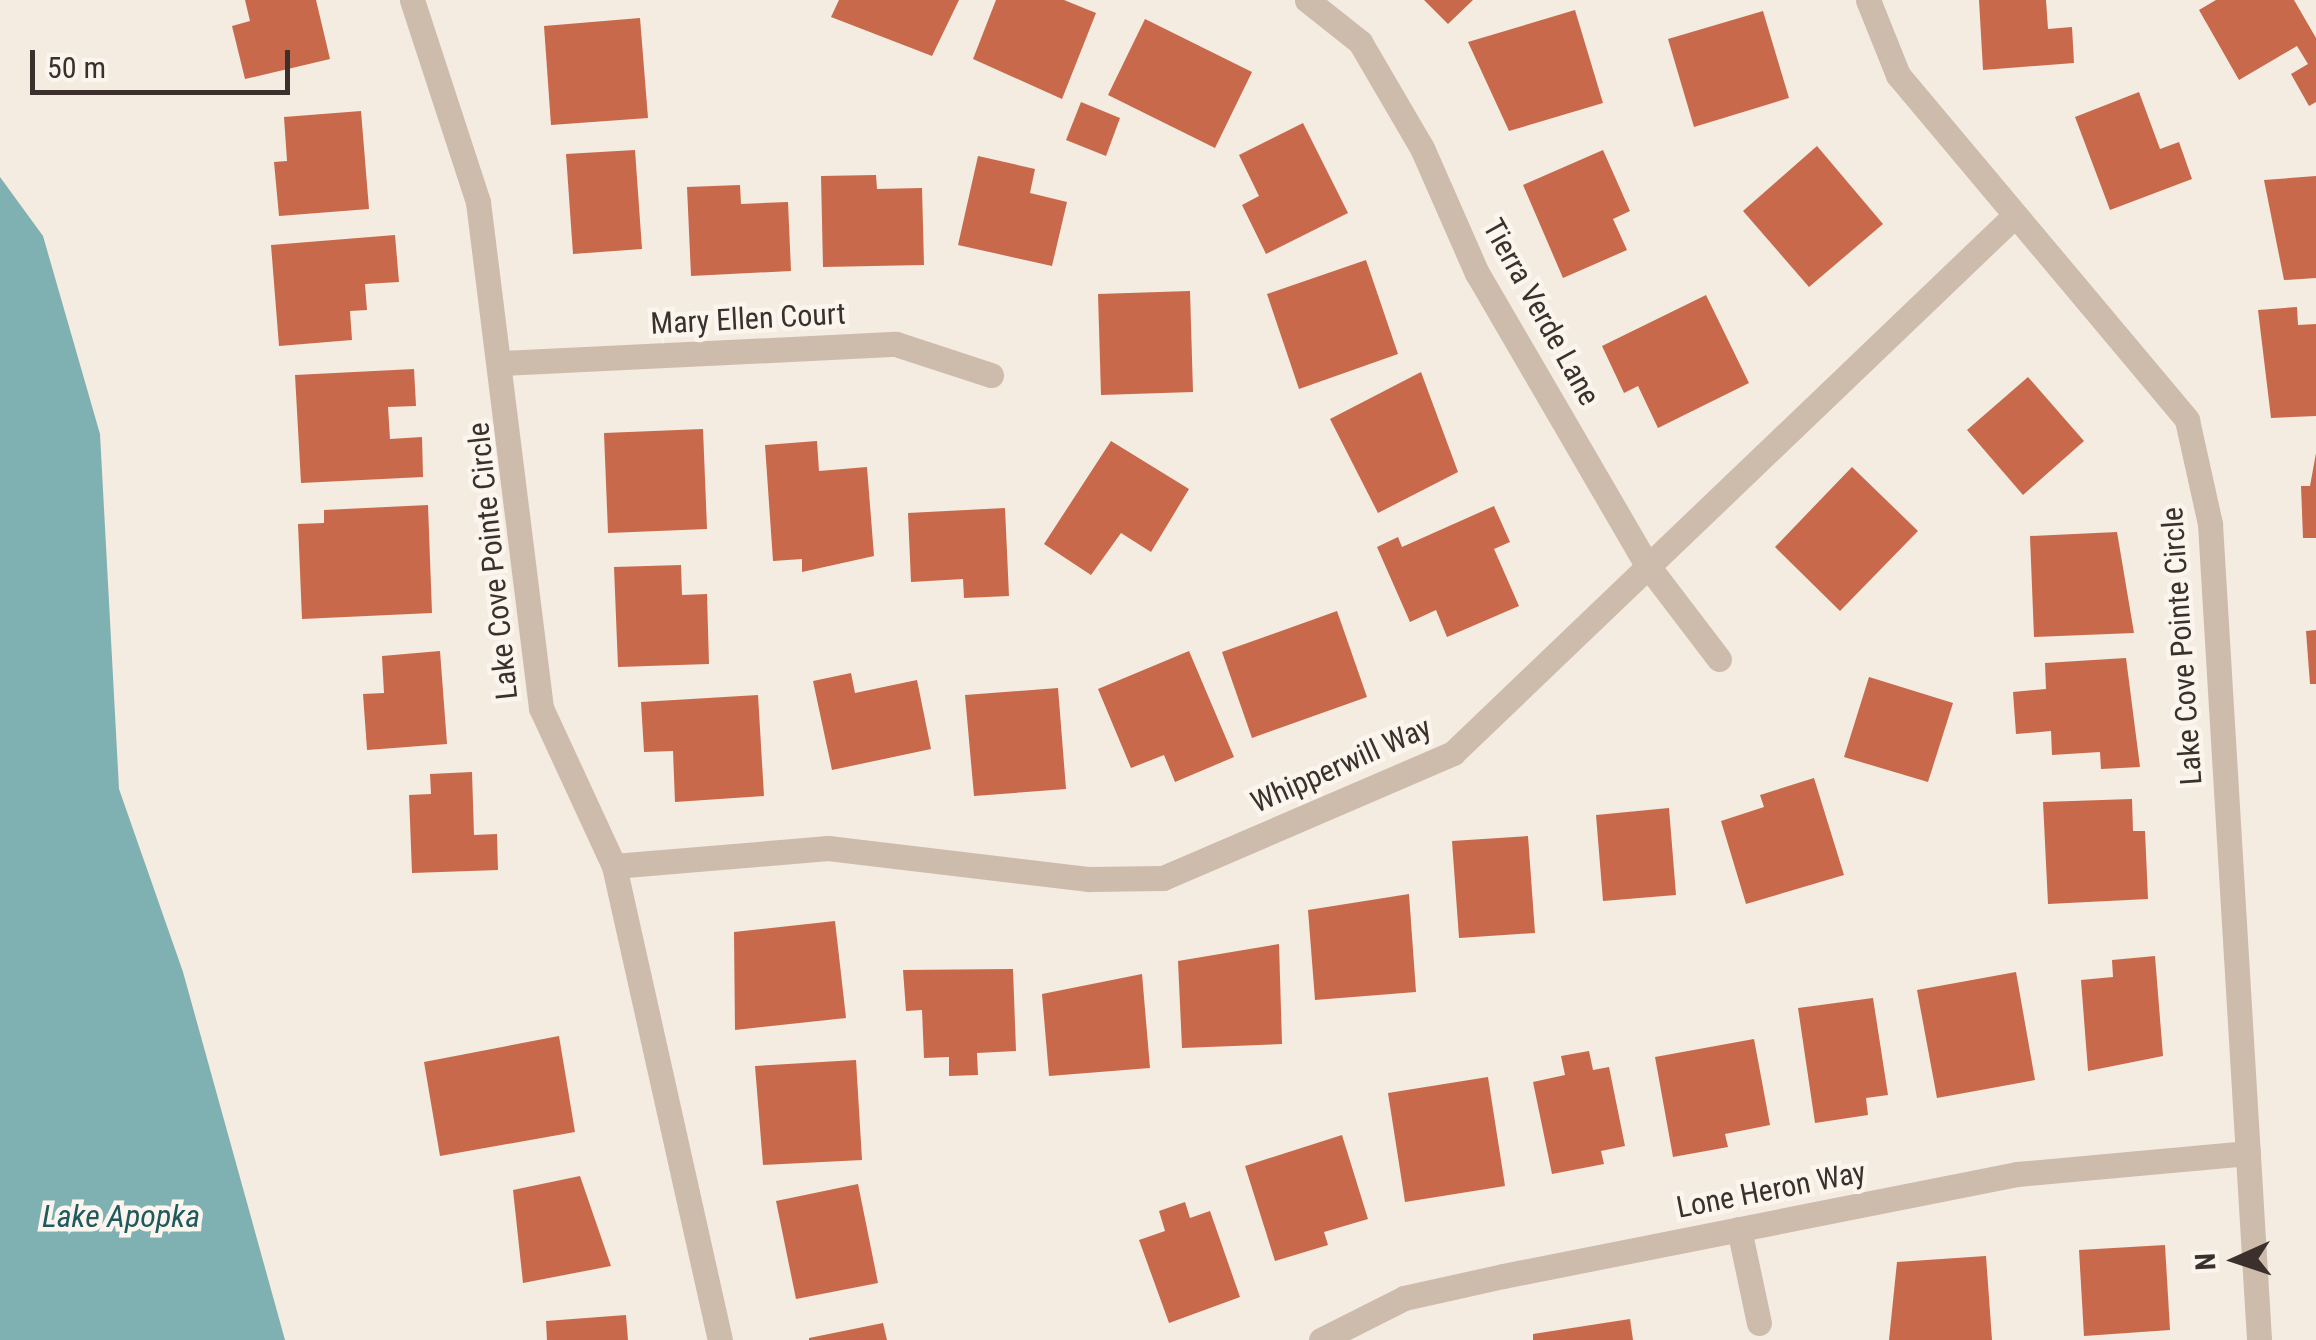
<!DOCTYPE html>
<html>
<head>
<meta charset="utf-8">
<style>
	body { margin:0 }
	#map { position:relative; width:2316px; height:1340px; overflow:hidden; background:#f4ebe1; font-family:"Roboto Condensed",sans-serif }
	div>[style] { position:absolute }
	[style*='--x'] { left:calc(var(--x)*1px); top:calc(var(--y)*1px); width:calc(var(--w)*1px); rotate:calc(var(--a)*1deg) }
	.water>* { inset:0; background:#7fb0b2 }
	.building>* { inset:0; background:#c8694b }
	.minor>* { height:25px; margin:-12.5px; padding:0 12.5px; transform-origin:12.5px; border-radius:12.5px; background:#cdbbac }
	span { translate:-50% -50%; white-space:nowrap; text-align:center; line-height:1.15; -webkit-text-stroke:9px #fbf5ee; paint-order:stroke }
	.street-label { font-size:30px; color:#3b302b }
	.water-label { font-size:32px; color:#1f5a5e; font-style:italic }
	.north { position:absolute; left:2186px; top:1210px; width:100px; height:100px; -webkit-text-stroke:8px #fbf5ee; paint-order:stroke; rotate:267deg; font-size:28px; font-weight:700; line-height:40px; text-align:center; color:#3b302b }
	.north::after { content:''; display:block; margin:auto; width:35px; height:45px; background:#3b302b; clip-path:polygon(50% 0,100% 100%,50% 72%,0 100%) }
	.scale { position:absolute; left:30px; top:50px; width:260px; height:45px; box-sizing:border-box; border:5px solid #3b302b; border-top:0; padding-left:12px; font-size:30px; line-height:35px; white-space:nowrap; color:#3b302b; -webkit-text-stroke:8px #fbf5ee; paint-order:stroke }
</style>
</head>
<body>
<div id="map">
	<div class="water">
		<div style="clip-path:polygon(0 177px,43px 236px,100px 434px,119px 789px,183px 972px,285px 1340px,0 1340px)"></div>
	</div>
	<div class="building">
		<div style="clip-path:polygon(245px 0,316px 0,330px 59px,245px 79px,232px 26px,250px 21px)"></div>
		<div style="clip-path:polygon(839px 0,959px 0,932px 56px,831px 17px)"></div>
		<div style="clip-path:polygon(996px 0,1064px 0,1096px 13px,1062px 99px,973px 59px)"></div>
		<div style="clip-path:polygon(1424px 0,1473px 0,1448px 24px)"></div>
		<div style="clip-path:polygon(1979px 0,2046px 0,2048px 29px,2072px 27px,2074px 63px,1983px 70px)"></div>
		<div style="clip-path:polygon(2216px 0,2294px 0,2316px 38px,2316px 102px,2309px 106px,2291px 74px,2308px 64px,2297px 46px,2239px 80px,2199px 10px)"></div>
		<div style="clip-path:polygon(1575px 10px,1603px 103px,1509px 131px,1468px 42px)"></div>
		<div style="clip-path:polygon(1763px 11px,1789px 98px,1694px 127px,1668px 39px)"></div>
		<div style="clip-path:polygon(640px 18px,648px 118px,551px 125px,544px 26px)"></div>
		<div style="clip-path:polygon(1145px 19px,1252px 72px,1215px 148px,1108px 95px)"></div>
		<div style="clip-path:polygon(2139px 92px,2160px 149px,2179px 142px,2192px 179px,2110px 210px,2075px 117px)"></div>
		<div style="clip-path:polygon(1081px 102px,1120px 118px,1106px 156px,1066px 140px)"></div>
		<div style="clip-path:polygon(361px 111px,369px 209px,279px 216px,274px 162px,287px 161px,284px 117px)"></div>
		<div style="clip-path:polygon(1303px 123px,1348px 213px,1266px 254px,1242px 205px,1259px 196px,1239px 155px)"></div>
		<div style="clip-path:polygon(1817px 146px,1883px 224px,1809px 287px,1743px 211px)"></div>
		<div style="clip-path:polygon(635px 150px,642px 249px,573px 254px,566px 154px)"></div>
		<div style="clip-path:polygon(1603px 150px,1630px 211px,1613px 219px,1627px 250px,1563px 278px,1523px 185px)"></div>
		<div style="clip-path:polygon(978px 156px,1035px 169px,1030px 193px,1067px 202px,1052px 266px,958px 245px)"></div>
		<div style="clip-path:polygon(876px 175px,877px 189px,922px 188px,924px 265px,823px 267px,821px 176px)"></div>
		<div style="clip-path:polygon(2316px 176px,2316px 278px,2284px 280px,2264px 180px)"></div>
		<div style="clip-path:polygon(740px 185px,741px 204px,788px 202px,791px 271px,691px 276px,687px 187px)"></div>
		<div style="clip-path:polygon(395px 235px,399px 282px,365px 284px,367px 310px,350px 311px,352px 340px,279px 346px,271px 245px)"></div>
		<div style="clip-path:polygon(1366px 260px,1398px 354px,1299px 389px,1267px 294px)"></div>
		<div style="clip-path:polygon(1190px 291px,1193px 392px,1101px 395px,1098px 294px)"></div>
		<div style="clip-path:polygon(1706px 295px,1749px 383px,1658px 428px,1638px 386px,1624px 393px,1602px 346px)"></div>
		<div style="clip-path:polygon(2297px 307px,2298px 325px,2316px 324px,2316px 416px,2271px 418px,2258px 310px)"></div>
		<div style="clip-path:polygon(414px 369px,416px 406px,388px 407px,390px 439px,422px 437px,423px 477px,301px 483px,295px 375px)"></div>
		<div style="clip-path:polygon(1421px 372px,1458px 472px,1378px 513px,1330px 419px)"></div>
		<div style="clip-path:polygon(2028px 377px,2084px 441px,2023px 495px,1967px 430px)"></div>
		<div style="clip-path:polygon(703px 429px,707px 529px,608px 533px,604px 433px)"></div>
		<div style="clip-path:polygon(817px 441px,819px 471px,867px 467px,874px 556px,802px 572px,802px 559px,773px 561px,765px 445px)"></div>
		<div style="clip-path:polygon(1111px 441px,1189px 489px,1151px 552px,1121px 533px,1091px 575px,1044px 544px)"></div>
		<div style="clip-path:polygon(2316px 453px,2316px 538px,2303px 538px,2301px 486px,2310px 486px)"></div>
		<div style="clip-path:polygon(1852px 467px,1918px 531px,1840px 611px,1775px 547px)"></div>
		<div style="clip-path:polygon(428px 505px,432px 613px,302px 619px,298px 524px,324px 523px,324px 510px)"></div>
		<div style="clip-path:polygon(1494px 506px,1510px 542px,1494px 549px,1519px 606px,1447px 637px,1436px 610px,1410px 622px,1377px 547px,1398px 537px,1402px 547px)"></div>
		<div style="clip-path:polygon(1005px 508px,1009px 596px,964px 598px,963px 579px,911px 582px,908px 513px)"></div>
		<div style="clip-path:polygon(2117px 532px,2134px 633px,2034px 637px,2030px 536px)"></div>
		<div style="clip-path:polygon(681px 565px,682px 595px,707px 594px,709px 664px,618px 667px,614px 567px)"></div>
		<div style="clip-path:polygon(1337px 611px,1367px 697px,1252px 738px,1222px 652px)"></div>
		<div style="clip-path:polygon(2316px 630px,2316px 684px,2310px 684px,2306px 631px)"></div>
		<div style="clip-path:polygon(440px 651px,447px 744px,367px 750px,363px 694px,384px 693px,382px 656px)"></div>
		<div style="clip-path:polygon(1189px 651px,1234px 757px,1175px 782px,1164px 755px,1131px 768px,1098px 689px)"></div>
		<div style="clip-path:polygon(2126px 658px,2140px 767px,2101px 769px,2100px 752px,2052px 755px,2051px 731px,2016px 734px,2013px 692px,2046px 689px,2045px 663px)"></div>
		<div style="clip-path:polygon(851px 673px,855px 693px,917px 680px,931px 749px,832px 770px,813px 681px)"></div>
		<div style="clip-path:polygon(1869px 677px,1953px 703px,1928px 782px,1844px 757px)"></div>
		<div style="clip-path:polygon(1058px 688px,1066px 789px,974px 796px,965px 695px)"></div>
		<div style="clip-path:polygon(758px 695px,764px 796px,675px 802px,673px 751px,644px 752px,641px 702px)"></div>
		<div style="clip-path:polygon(472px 772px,474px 835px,497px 834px,498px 870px,412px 873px,409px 795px,431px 794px,430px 774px)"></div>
		<div style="clip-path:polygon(1814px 778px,1844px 875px,1746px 904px,1721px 821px,1764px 807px,1760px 795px)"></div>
		<div style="clip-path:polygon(2132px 799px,2133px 831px,2145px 831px,2148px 899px,2048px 904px,2043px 802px)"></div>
		<div style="clip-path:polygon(1669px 808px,1676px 895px,1603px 901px,1596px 815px)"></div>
		<div style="clip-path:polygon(1528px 836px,1535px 933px,1459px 938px,1452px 841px)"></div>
		<div style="clip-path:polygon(1409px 894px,1416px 992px,1315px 1000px,1308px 910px)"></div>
		<div style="clip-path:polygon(835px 921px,846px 1018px,735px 1030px,734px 932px)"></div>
		<div style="clip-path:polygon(1279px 944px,1282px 1044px,1182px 1048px,1178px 961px)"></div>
		<div style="clip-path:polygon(2155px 956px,2163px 1056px,2088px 1071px,2081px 980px,2113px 977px,2112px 960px)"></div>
		<div style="clip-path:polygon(1013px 969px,1016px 1051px,977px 1053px,978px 1075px,949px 1076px,949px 1057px,924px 1058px,922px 1010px,906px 1011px,903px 970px)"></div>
		<div style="clip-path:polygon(2016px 972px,2035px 1080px,1937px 1098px,1917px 990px)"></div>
		<div style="clip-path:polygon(1142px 974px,1150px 1068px,1049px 1076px,1042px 994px)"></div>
		<div style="clip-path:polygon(1873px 998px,1888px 1095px,1866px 1098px,1868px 1115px,1815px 1123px,1798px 1008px)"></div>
		<div style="clip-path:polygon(559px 1036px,575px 1132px,440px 1156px,424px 1062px)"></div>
		<div style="clip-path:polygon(1754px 1039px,1770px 1125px,1725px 1134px,1728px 1147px,1673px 1157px,1655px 1057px)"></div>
		<div style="clip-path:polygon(1589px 1051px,1593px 1070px,1609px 1067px,1625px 1146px,1601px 1151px,1604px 1164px,1552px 1174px,1533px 1082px,1565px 1075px,1561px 1056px)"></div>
		<div style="clip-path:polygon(856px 1060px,862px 1160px,763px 1165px,755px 1066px)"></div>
		<div style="clip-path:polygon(1488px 1077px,1505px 1186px,1405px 1202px,1388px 1093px)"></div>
		<div style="clip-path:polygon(1342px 1135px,1368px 1219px,1324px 1232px,1328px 1245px,1275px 1261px,1245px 1166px)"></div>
		<div style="clip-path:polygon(580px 1176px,611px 1266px,523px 1283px,513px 1190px)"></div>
		<div style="clip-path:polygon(858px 1184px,878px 1283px,796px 1299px,776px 1201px)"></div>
		<div style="clip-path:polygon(1185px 1202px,1190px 1218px,1210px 1211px,1240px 1297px,1169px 1323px,1139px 1240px,1165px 1231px,1159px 1211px)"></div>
		<div style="clip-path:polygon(2165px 1245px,2170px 1330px,2084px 1336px,2079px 1250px)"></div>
		<div style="clip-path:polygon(1986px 1256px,1992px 1340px,1889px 1340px,1897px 1262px)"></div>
		<div style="clip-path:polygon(626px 1315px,628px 1340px,547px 1340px,546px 1321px)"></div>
		<div style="clip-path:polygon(1630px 1319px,1633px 1340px,1533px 1340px,1533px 1334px)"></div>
		<div style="clip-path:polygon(883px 1323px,887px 1340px,809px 1340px,809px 1338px)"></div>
	</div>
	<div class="minor">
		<div style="--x:412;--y:0;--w:213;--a:71.9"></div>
		<div style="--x:478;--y:202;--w:510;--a:82.9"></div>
		<div style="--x:541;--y:708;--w:174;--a:65.2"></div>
		<div style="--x:614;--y:866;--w:486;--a:77.4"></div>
		<div style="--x:1307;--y:0;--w:68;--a:38.4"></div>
		<div style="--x:1360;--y:42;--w:123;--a:59.7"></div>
		<div style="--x:1422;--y:148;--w:137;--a:66.3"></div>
		<div style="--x:1477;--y:273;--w:334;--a:59.8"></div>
		<div style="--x:1645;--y:562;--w:122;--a:52.7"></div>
		<div style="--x:1868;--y:0;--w:81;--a:68.2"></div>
		<div style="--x:1898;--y:75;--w:450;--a:50"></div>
		<div style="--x:2187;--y:420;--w:107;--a:77.5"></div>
		<div style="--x:2210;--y:524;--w:817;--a:86.56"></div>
		<div style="--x:504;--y:363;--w:392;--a:-2.8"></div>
		<div style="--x:896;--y:344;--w:100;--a:18.1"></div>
		<div style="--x:614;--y:866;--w:215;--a:-4.8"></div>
		<div style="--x:828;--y:848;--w:263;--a:6.8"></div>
		<div style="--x:1089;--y:879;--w:74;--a:-0.8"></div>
		<div style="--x:1163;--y:878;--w:316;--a:-23.3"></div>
		<div style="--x:1453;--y:753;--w:772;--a:-43.74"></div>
		<div style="--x:1739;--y:1229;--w:96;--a:78"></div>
		<div style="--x:1321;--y:1340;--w:93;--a:-26.8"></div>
		<div style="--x:1404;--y:1298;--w:101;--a:-12.5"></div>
		<div style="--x:1503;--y:1276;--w:524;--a:-11.22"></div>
		<div style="--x:2017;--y:1174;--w:232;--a:-5.2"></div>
	</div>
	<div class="street-label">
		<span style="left:1541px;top:312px;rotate:61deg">Tierra Verde Lane</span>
		<span style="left:748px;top:319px;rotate:-3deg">Mary Ellen Court</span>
		<span style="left:493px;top:561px;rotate:-96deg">Lake Cove Pointe Circle</span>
		<span style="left:2182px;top:646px;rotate:-94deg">Lake Cove Pointe Circle</span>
		<span style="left:1341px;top:765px;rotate:-24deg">Whipperwill Way</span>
		<span style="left:1771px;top:1190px;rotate:-11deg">Lone Heron Way</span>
	</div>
	<div class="water-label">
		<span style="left:121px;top:1216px">Lake Apopka</span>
	</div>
	<div class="north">N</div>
	<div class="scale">50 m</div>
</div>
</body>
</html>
